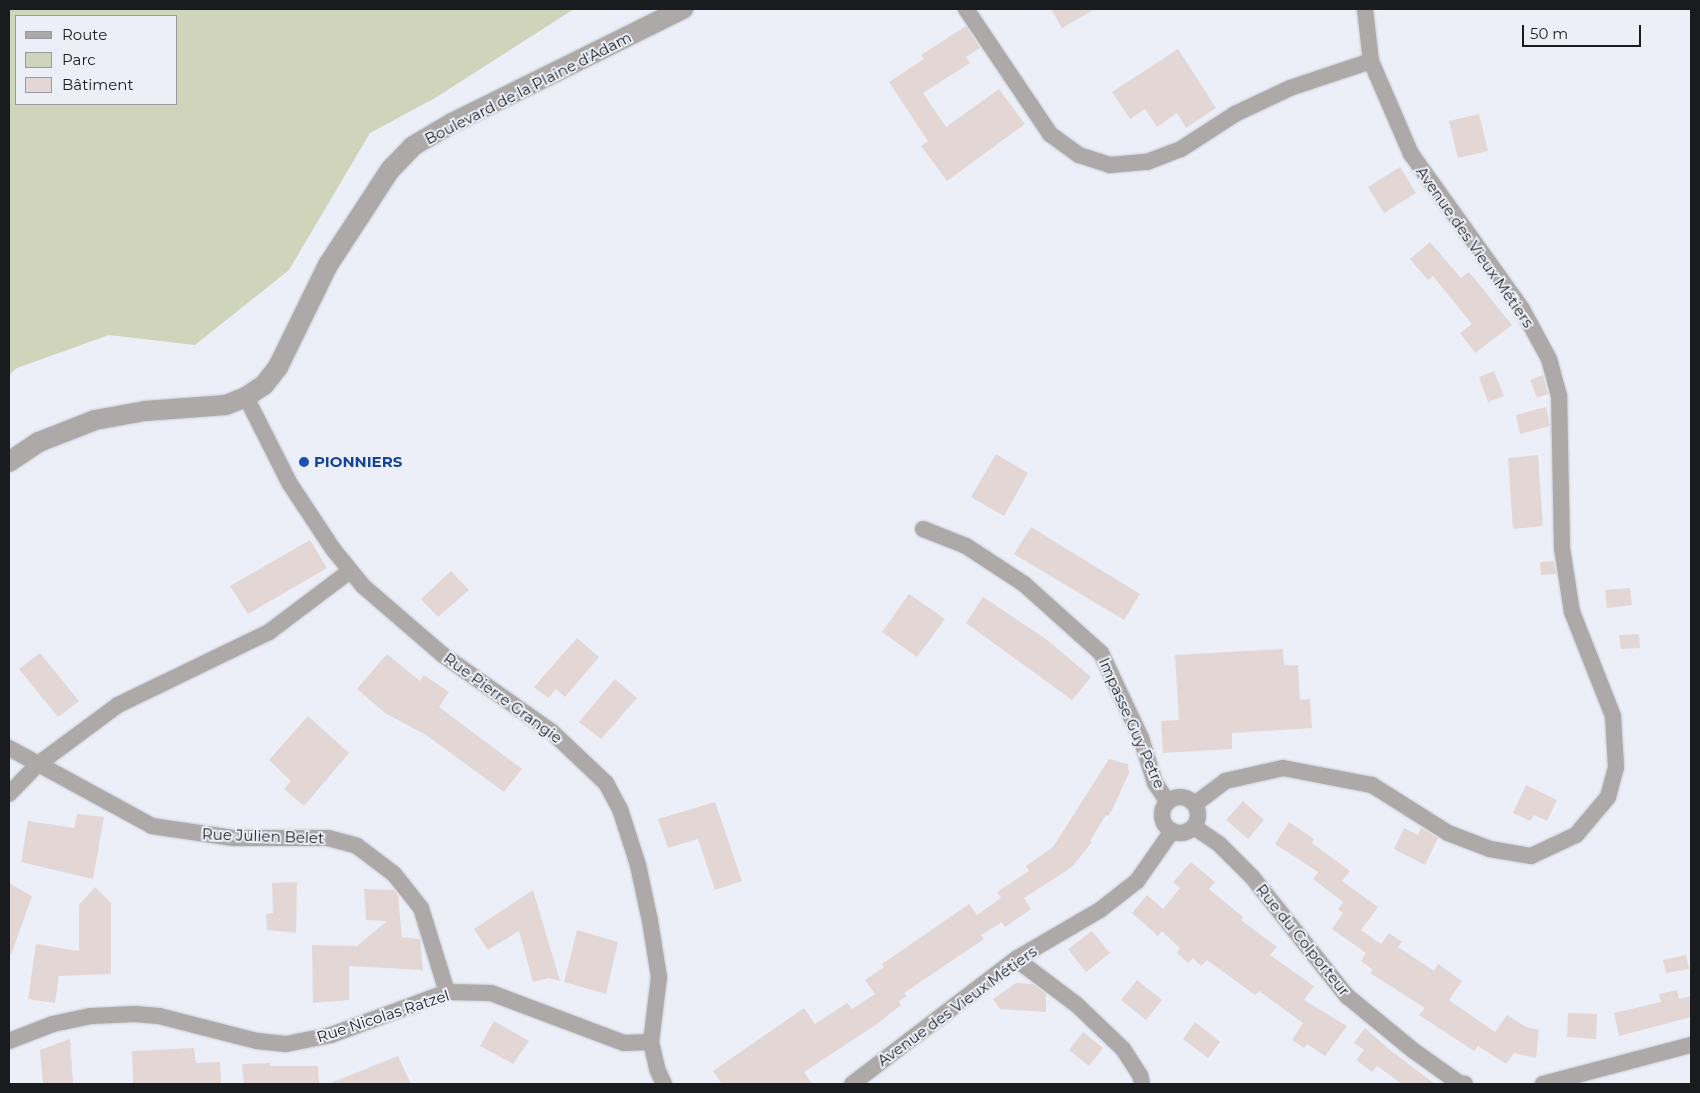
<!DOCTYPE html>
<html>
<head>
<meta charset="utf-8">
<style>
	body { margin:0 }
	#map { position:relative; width:1700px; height:1093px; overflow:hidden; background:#eceff8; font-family:Montserrat,sans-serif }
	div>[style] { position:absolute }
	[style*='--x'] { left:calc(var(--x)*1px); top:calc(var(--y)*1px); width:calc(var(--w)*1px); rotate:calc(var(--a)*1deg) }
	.green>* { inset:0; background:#cfd4bb }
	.building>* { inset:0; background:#e2d7d4 }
	.roads { filter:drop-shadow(0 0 1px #cacdd5) drop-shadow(0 0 1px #cacdd5) }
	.minor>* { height:16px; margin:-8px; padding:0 8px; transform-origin:8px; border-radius:8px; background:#aea9a9 }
	.minor>.ring { margin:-8px; padding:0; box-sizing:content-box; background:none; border:16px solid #aea9a9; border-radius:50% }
	.tertiary>* { height:20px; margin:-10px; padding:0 10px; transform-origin:10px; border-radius:10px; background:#aea9a9 }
	.dots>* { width:14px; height:14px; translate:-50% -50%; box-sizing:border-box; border:2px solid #eceff8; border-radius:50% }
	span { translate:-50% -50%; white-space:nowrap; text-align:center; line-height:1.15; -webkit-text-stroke:4px #eceff8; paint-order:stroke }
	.street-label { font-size:15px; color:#1a1b1e }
	.transit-label { font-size:15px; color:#164399; font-weight:700 }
	.left { translate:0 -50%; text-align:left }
	.frame { position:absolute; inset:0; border:10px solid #1a1b1e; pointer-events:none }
	.legend { position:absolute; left:15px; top:15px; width:162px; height:90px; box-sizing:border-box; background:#eceff8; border:1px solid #989aa1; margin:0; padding:6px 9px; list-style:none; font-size:15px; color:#1a1b1e }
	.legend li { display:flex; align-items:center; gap:10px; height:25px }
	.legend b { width:25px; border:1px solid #989aa1 }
	.scale { position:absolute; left:1522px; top:25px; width:119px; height:22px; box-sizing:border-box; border:2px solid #1a1b1e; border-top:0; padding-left:6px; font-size:15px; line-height:18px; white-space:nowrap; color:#1a1b1e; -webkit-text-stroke:4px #eceff8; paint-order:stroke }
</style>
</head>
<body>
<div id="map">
	<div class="green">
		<div style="clip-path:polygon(evenodd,9px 9px,574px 9px,435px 98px,370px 133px,289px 270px,195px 345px,109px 335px,17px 368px,9px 375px,9px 9px,16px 16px,176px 16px,176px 104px,16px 104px,16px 16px)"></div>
	</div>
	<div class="building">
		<div style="clip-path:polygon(1051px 9px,1095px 9px,1062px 28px)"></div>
		<div style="clip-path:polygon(966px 26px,980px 48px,966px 57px,970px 63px,923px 93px,946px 127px,999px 89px,1025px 124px,947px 181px,921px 146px,928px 141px,889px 82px,924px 59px,921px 55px)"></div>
		<div style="clip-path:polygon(1178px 49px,1216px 108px,1186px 128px,1177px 113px,1157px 127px,1145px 109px,1130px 119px,1112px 92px)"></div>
		<div style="clip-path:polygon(1479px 114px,1488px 151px,1458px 158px,1449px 121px)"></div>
		<div style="clip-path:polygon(1400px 167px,1416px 193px,1384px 213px,1368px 187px)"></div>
		<div style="clip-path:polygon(1430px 242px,1461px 278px,1469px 272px,1512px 325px,1475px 353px,1460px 333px,1472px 324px,1433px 276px,1428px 280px,1410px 259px)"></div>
		<div style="clip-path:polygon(1494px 371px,1504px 396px,1488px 402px,1479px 377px)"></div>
		<div style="clip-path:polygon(1543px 375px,1548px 394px,1537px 398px,1530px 380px)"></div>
		<div style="clip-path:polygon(1546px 407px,1550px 426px,1520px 434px,1516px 415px)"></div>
		<div style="clip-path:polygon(996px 454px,1028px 473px,1004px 516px,971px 497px)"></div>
		<div style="clip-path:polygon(1538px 455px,1543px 526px,1513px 529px,1508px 458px)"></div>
		<div style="clip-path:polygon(1031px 527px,1140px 594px,1124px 620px,1014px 554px)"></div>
		<div style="clip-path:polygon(310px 540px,327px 568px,248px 614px,230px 586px)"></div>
		<div style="clip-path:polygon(1554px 561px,1556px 574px,1541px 575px,1540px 562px)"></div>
		<div style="clip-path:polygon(451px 571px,469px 590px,438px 617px,421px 599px)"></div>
		<div style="clip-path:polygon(1630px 588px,1632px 605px,1607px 608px,1605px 590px)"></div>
		<div style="clip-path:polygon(909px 594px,945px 619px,917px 657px,882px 632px)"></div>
		<div style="clip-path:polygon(983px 597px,1046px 639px,1091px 677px,1072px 700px,966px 623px)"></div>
		<div style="clip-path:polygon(1639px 634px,1640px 648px,1621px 649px,1619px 635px)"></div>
		<div style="clip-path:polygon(577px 638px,599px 657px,565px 697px,556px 689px,548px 698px,534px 687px)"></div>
		<div style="clip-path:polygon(1283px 649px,1284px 665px,1298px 665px,1300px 700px,1310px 699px,1312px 728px,1232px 733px,1232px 749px,1163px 753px,1161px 721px,1179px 720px,1175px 655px)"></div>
		<div style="clip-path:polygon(40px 653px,79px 701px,58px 717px,19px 669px)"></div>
		<div style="clip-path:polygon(387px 654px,420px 681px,424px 675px,449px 692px,439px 707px,522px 769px,504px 792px,426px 735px,385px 713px,357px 689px)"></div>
		<div style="clip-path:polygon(615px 679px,637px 698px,601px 739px,579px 722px)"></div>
		<div style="clip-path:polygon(308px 716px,349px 753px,304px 806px,284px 789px,291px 781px,269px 760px)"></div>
		<div style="clip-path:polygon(1109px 759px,1128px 764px,1129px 773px,1112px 810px,1108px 816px,1106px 815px,1090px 841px,1092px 842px,1072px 867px,1024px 898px,1031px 909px,1005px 927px,1002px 922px,981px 935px,984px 939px,904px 993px,907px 996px,899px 1001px,901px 1005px,877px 1024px,804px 1072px,812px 1084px,722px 1084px,713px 1071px,804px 1008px,815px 1024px,847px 1003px,852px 1009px,875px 994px,865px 980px,884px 967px,882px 964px,969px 904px,977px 915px,1001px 898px,997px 892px,1029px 871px,1026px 866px,1053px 847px)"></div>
		<div style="clip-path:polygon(1526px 785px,1557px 800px,1547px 821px,1534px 815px,1530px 821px,1513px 813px)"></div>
		<div style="clip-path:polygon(1243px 801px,1264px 820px,1248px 839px,1226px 820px)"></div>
		<div style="clip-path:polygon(715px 802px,742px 881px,715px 890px,698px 839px,668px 848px,658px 819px)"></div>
		<div style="clip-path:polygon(77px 814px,104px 817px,93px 879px,21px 862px,28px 821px,74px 828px)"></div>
		<div style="clip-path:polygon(1289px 822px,1314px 839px,1312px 843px,1350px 871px,1342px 881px,1378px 907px,1361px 930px,1381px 944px,1389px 933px,1402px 942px,1398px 947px,1434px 971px,1438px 964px,1462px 981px,1449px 1000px,1495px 1032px,1507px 1015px,1526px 1027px,1539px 1030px,1536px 1058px,1514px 1053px,1506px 1064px,1478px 1046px,1474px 1051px,1419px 1015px,1425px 1008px,1370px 973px,1373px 970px,1361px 961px,1366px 953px,1332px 929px,1343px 913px,1338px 909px,1343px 902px,1313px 879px,1318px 872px,1275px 844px)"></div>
		<div style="clip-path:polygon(1404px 828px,1418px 835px,1421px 828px,1438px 838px,1425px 865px,1394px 849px)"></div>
		<div style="clip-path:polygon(1191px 862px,1215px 882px,1209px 889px,1243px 917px,1241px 920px,1277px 947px,1270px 955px,1314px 986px,1304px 1000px,1347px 1026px,1325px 1056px,1307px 1044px,1304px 1048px,1292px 1040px,1303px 1023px,1259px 991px,1255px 995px,1207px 960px,1201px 966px,1193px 958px,1188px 963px,1177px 953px,1180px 948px,1162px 931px,1158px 936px,1132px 913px,1147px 895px,1163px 909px,1180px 888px,1173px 882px)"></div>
		<div style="clip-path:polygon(297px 882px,296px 933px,267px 930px,266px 914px,273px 913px,272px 883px)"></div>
		<div style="clip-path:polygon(9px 883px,32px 896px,11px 955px,9px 955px)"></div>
		<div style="clip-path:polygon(95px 887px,111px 903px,111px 974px,59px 976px,55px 1003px,28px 999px,36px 944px,79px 951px,79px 905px)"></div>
		<div style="clip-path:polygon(364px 889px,394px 890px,398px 896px,402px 937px,420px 939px,423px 970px,349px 966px,349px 1000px,313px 1003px,312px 945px,357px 946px,387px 921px,366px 920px)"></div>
		<div style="clip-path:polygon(533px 890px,560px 981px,549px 978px,533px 982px,519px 931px,488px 950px,474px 929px)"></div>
		<div style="clip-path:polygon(577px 930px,618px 942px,606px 994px,564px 982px)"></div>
		<div style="clip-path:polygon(1092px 931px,1110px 953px,1086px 972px,1068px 949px)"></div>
		<div style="clip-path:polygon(1686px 955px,1689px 969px,1666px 973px,1663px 960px)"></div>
		<div style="clip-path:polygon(1137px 980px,1162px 1000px,1146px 1020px,1121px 1000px)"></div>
		<div style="clip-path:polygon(1016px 983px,1033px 984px,1046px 994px,1046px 1012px,1000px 1009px,993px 999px)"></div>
		<div style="clip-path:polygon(1677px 990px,1679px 999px,1691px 996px,1691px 1017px,1619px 1036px,1614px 1013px,1661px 1002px,1659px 994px)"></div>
		<div style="clip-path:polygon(1568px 1013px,1597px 1014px,1596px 1039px,1567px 1037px)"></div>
		<div style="clip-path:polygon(494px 1021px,529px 1041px,513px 1064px,480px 1046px)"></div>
		<div style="clip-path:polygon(1195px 1022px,1220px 1042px,1208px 1058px,1183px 1039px)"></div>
		<div style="clip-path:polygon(1365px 1028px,1390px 1050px,1435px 1084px,1402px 1084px,1377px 1066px,1372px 1072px,1356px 1060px,1364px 1050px,1354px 1043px)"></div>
		<div style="clip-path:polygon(1083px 1032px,1103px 1048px,1089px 1066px,1069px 1050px)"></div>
		<div style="clip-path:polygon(70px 1039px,73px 1084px,43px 1084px,40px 1050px)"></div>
		<div style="clip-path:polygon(194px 1048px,196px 1063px,220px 1062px,221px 1084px,133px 1084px,132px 1051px)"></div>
		<div style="clip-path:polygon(398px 1056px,411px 1084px,328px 1084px)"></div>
		<div style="clip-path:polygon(270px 1063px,270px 1066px,318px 1066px,319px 1084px,244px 1084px,242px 1064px)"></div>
	</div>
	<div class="roads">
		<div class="minor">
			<div style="--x:966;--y:9;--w:151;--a:56.1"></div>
			<div style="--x:1050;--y:134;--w:36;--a:36"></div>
			<div style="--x:1079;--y:155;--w:33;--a:18"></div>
			<div style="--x:1110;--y:165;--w:37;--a:-5"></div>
			<div style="--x:1147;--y:162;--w:36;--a:-21"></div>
			<div style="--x:1181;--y:149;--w:64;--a:-32.9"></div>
			<div style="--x:1235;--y:114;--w:61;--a:-25.3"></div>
			<div style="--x:1290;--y:88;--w:85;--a:-18.4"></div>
			<div style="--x:246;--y:397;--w:97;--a:63.2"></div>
			<div style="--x:290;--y:484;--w:78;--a:56.5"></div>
			<div style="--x:333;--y:549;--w:48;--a:51"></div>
			<div style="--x:363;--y:586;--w:106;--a:40.8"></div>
			<div style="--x:443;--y:655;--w:133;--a:35.2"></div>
			<div style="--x:552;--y:732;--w:74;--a:43.4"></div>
			<div style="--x:606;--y:783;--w:30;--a:62"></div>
			<div style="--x:620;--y:809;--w:59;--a:72.2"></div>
			<div style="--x:638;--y:865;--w:57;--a:77.9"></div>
			<div style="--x:650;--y:921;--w:57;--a:80.9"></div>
			<div style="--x:659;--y:977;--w:65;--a:97"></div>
			<div style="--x:923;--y:529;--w:46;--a:21.6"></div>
			<div style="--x:966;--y:546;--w:69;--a:33.2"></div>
			<div style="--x:1024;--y:584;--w:103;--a:41.9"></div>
			<div style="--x:1101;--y:653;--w:94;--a:64.8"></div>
			<div style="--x:1141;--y:738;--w:47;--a:72.7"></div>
			<div style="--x:1155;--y:783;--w:23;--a:56"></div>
			<div style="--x:9;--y:748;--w:163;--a:28.6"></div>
			<div style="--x:152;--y:826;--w:82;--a:8.4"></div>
			<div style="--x:233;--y:838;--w:95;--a:0"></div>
			<div style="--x:328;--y:838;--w:30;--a:15"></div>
			<div style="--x:357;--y:846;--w:46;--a:37.1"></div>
			<div style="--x:394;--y:874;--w:43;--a:51.5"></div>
			<div style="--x:421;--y:908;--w:88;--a:72.8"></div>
			<div style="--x:9;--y:794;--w:40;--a:-46"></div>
			<div style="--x:37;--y:765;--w:101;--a:-36.5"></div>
			<div style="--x:118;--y:705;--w:168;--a:-25.8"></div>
			<div style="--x:269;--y:632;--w:101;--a:-37"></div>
			<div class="ring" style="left:1162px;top:797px;width:20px;height:20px"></div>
			<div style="--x:1195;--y:804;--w:38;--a:-37"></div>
			<div style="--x:1225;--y:781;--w:59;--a:-12.6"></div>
			<div style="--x:1283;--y:768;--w:91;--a:10.8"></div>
			<div style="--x:1372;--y:785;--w:90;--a:32.3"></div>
			<div style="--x:1448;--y:833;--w:45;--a:20.9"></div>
			<div style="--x:1490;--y:849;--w:42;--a:9.7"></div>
			<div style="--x:1531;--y:856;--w:50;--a:-25"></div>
			<div style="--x:1576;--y:835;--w:50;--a:-49.9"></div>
			<div style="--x:1608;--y:797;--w:31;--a:-75"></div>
			<div style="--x:1616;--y:767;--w:51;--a:-93.4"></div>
			<div style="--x:1613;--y:716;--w:112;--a:-111.5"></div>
			<div style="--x:1572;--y:612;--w:65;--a:-98.9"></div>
			<div style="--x:1562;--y:548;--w:152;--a:-91.1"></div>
			<div style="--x:1559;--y:396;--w:38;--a:-105"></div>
			<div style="--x:1549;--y:359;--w:57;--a:-118.4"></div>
			<div style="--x:1522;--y:309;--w:191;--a:-125.6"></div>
			<div style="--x:1411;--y:154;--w:101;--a:-113.3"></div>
			<div style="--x:1371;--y:61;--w:52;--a:-96.6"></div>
			<div style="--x:1194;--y:827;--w:30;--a:34"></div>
			<div style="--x:1219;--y:844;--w:48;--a:45"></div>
			<div style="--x:1253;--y:878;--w:151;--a:51.5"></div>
			<div style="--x:1347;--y:996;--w:87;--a:39.4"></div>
			<div style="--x:1414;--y:1051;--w:55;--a:35.4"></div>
			<div style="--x:1459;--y:1083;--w:6;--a:9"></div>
			<div style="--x:1016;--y:959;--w:76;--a:37"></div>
			<div style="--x:1077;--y:1005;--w:64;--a:43.7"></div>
			<div style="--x:1123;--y:1049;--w:31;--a:57"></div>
			<div style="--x:1140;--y:1075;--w:9;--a:77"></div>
			<div style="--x:9;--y:1041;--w:47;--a:-21.1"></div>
			<div style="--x:53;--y:1024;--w:39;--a:-12"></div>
			<div style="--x:91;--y:1016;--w:44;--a:-2.6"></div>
			<div style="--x:135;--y:1014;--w:24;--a:5"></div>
			<div style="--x:159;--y:1016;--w:101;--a:14.3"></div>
			<div style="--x:257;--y:1041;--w:29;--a:6"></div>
			<div style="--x:286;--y:1044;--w:46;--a:-11.3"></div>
			<div style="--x:331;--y:1035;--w:124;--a:-20.3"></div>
			<div style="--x:447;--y:992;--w:44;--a:1.3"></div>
			<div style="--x:491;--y:993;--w:142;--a:20.6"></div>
			<div style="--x:624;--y:1043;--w:27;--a:-2"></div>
			<div style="--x:651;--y:1042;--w:28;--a:77"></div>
			<div style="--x:657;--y:1069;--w:17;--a:65"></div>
			<div style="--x:852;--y:1084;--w:206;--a:-37.3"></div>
			<div style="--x:1016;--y:959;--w:97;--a:-30.3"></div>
			<div style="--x:1100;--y:910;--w:47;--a:-38.1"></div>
			<div style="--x:1137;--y:881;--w:61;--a:-55"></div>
			<div style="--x:1543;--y:1084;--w:153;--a:-14.8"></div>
		</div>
		<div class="tertiary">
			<div style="--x:9;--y:462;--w:36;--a:-34"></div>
			<div style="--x:39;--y:442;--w:60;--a:-21.4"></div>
			<div style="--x:95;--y:420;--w:51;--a:-10.2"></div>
			<div style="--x:145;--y:411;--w:81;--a:-4.2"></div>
			<div style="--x:226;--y:405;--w:22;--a:-22"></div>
			<div style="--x:246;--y:397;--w:22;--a:-34"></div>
			<div style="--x:264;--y:385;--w:23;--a:-52"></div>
			<div style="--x:278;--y:367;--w:114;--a:-63.9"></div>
			<div style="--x:328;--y:265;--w:113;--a:-56.9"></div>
			<div style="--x:390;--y:170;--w:33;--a:-46"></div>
			<div style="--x:413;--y:146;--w:45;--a:-30.5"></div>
			<div style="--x:452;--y:123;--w:258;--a:-26.3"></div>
		</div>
	</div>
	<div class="dots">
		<div style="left:304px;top:462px;background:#1a4fb4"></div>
	</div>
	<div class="street-label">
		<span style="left:528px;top:88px;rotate:-27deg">Boulevard de la Plaine d'Adam</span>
		<span style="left:1475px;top:247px;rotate:55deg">Avenue des Vieux Métiers</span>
		<span style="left:503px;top:698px;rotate:36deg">Rue Pierre Grangie</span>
		<span style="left:1132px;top:723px;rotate:66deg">Impasse Guy Petre</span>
		<span style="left:263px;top:836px;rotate:2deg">Rue Julien Belet</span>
		<span style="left:1303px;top:940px;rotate:51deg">Rue du Colporteur</span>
		<span style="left:957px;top:1006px;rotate:-36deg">Avenue des Vieux Métiers</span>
		<span style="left:383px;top:1016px;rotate:-18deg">Rue Nicolas Ratzel</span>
	</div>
	<div class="transit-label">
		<span class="left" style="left:314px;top:462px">PIONNIERS</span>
	</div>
	<div class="frame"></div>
	<ul class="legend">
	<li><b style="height:6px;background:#aea9a9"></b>Route</li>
	<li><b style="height:14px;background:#cfd4bb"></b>Parc</li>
	<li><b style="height:14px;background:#e2d7d4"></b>Bâtiment</li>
	</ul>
	<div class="scale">50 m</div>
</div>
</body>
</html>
